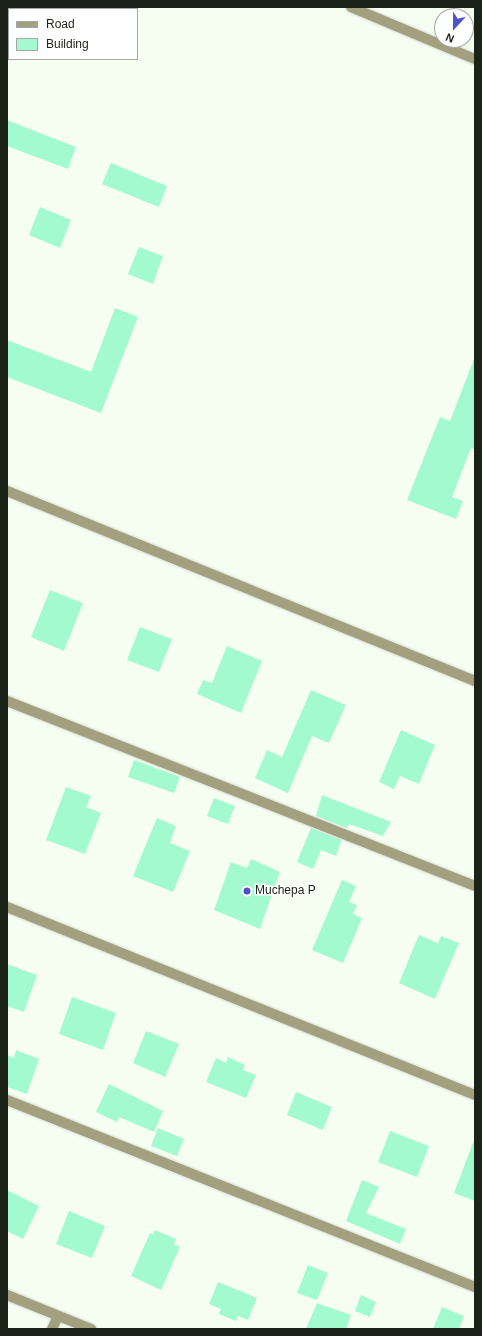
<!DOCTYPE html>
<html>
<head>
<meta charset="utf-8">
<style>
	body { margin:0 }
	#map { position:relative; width:482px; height:1336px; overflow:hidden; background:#f6fef2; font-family:Helvetica,sans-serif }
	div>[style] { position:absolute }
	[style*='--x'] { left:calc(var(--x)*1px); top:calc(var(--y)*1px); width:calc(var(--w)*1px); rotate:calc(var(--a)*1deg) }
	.building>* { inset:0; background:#a3facf }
	.roads { filter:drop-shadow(0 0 1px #d3dbcf) drop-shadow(0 0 1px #d3dbcf) }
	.street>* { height:10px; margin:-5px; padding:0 5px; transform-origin:5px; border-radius:5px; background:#a2a07f }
	.dots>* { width:11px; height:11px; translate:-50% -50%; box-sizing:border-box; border:2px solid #fff; border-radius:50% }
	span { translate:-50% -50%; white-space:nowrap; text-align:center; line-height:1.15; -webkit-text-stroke:3px #fff; paint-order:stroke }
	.poi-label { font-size:12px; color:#1b2217 }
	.left { translate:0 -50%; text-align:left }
	.frame { position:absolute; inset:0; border:8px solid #1b2217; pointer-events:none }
	.legend { position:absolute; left:8px; top:8px; width:130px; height:52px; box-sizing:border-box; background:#fff; border:1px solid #a4a7a2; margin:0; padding:5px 7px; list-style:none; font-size:12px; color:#1b2217 }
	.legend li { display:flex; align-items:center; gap:8px; height:20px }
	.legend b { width:20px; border:1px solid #a4a7a2 }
	.north { position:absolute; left:434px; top:8px; width:40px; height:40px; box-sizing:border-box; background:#fff; border:1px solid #a4a7a2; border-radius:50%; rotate:202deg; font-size:11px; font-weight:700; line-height:16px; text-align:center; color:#1b2217 }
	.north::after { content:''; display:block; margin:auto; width:14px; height:18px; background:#4f51c8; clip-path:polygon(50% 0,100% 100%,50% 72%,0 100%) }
</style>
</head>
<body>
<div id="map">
	<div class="building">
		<div style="clip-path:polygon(7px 120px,76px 147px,68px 169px,7px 146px)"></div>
		<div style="clip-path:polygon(111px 163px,167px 186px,159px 207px,102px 184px)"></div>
		<div style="clip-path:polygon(40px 207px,71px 220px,60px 248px,29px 235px)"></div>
		<div style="clip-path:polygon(139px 247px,163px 256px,153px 284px,128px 274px)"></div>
		<div style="clip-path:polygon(115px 308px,138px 317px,101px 413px,7px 377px,7px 340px,91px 372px)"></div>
		<div style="clip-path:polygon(474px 359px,475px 450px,471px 448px,452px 497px,463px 501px,456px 519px,407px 500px,440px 417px,450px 421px)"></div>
		<div style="clip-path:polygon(50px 590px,83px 603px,64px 651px,31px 637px)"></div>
		<div style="clip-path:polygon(140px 627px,172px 639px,159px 672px,127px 660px)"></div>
		<div style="clip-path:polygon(227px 646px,262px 661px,241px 713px,197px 694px,203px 680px,212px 683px)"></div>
		<div style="clip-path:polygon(311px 690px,346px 705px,329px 743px,312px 736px,288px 793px,255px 778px,267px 750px,282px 757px)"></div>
		<div style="clip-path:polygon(401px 730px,435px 745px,419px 784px,400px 776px,394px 789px,379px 782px)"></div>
		<div style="clip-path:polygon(134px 760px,180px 777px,174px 793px,128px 777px)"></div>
		<div style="clip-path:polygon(66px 787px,91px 796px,86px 807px,101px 813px,85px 854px,46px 840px)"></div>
		<div style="clip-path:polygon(322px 795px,391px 822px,383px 836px,349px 824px,347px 828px,316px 816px)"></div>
		<div style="clip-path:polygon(214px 798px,235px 806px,228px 824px,207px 816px)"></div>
		<div style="clip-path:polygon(157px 818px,176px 826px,170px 843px,190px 851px,173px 892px,133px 876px)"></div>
		<div style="clip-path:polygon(311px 828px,342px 840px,336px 856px,321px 850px,313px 869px,297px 862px)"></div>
		<div style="clip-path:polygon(251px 859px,280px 872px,260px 929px,214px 910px,231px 862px,247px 868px)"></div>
		<div style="clip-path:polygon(342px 880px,356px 886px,349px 902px,357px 905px,353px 914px,362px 918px,343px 963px,312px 950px)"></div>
		<div style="clip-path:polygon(419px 935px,438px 943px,441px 936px,459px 943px,435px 999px,399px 983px)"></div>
		<div style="clip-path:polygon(7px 964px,37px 975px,24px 1012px,7px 1006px)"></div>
		<div style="clip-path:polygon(72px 997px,116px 1013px,103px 1050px,59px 1034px)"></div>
		<div style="clip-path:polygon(146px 1031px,179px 1044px,165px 1077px,133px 1063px)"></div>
		<div style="clip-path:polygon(16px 1050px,39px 1059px,27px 1094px,7px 1087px,7px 1055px,14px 1058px)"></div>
		<div style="clip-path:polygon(228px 1057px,245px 1065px,243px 1070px,256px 1075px,246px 1098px,206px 1082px,216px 1058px,226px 1063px)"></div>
		<div style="clip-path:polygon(109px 1084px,163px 1111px,154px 1132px,119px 1117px,117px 1122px,96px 1112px)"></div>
		<div style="clip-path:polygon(296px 1092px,332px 1107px,323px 1130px,287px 1115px)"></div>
		<div style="clip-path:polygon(158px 1128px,184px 1139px,177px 1156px,151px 1146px)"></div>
		<div style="clip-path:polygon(390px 1131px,429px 1146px,417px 1177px,378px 1162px)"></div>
		<div style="clip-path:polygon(474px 1140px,475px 1140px,475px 1201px,454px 1193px)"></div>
		<div style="clip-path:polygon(362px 1180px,379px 1187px,366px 1213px,406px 1229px,400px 1244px,346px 1221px)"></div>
		<div style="clip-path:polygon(7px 1190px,39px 1206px,23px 1239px,7px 1231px)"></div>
		<div style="clip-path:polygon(69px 1211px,105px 1226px,92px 1258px,56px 1244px)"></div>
		<div style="clip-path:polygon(155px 1230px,176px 1239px,174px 1244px,180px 1247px,161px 1290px,131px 1276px,150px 1233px,153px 1234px)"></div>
		<div style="clip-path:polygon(308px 1265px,328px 1273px,317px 1300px,297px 1293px)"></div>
		<div style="clip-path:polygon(218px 1282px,257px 1298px,248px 1320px,238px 1316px,236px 1321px,219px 1314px,221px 1309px,209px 1304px)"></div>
		<div style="clip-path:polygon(361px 1295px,376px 1302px,370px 1317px,355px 1311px)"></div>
		<div style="clip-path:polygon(317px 1303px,351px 1315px,346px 1329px,306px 1329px)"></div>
		<div style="clip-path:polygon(442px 1307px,464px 1316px,459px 1329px,433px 1329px)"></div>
	</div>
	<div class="roads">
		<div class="street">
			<div style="--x:351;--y:7;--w:134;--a:22.8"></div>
			<div style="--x:7;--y:491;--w:505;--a:22.1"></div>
			<div style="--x:7;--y:701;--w:503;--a:21.57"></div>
			<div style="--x:7;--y:907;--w:504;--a:21.89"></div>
			<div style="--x:7;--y:1100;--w:504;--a:21.78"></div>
			<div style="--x:7;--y:1295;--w:91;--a:22"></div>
			<div style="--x:52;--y:1329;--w:14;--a:-65"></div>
		</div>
	</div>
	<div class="dots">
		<div style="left:247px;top:891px;background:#4f51c8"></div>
	</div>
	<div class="poi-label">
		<span class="left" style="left:255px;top:891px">Muchepa P</span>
	</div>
	<div class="frame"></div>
	<ul class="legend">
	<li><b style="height:5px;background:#a2a07f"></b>Road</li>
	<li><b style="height:11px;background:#a3facf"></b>Building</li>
	</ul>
	<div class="north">N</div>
</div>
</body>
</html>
